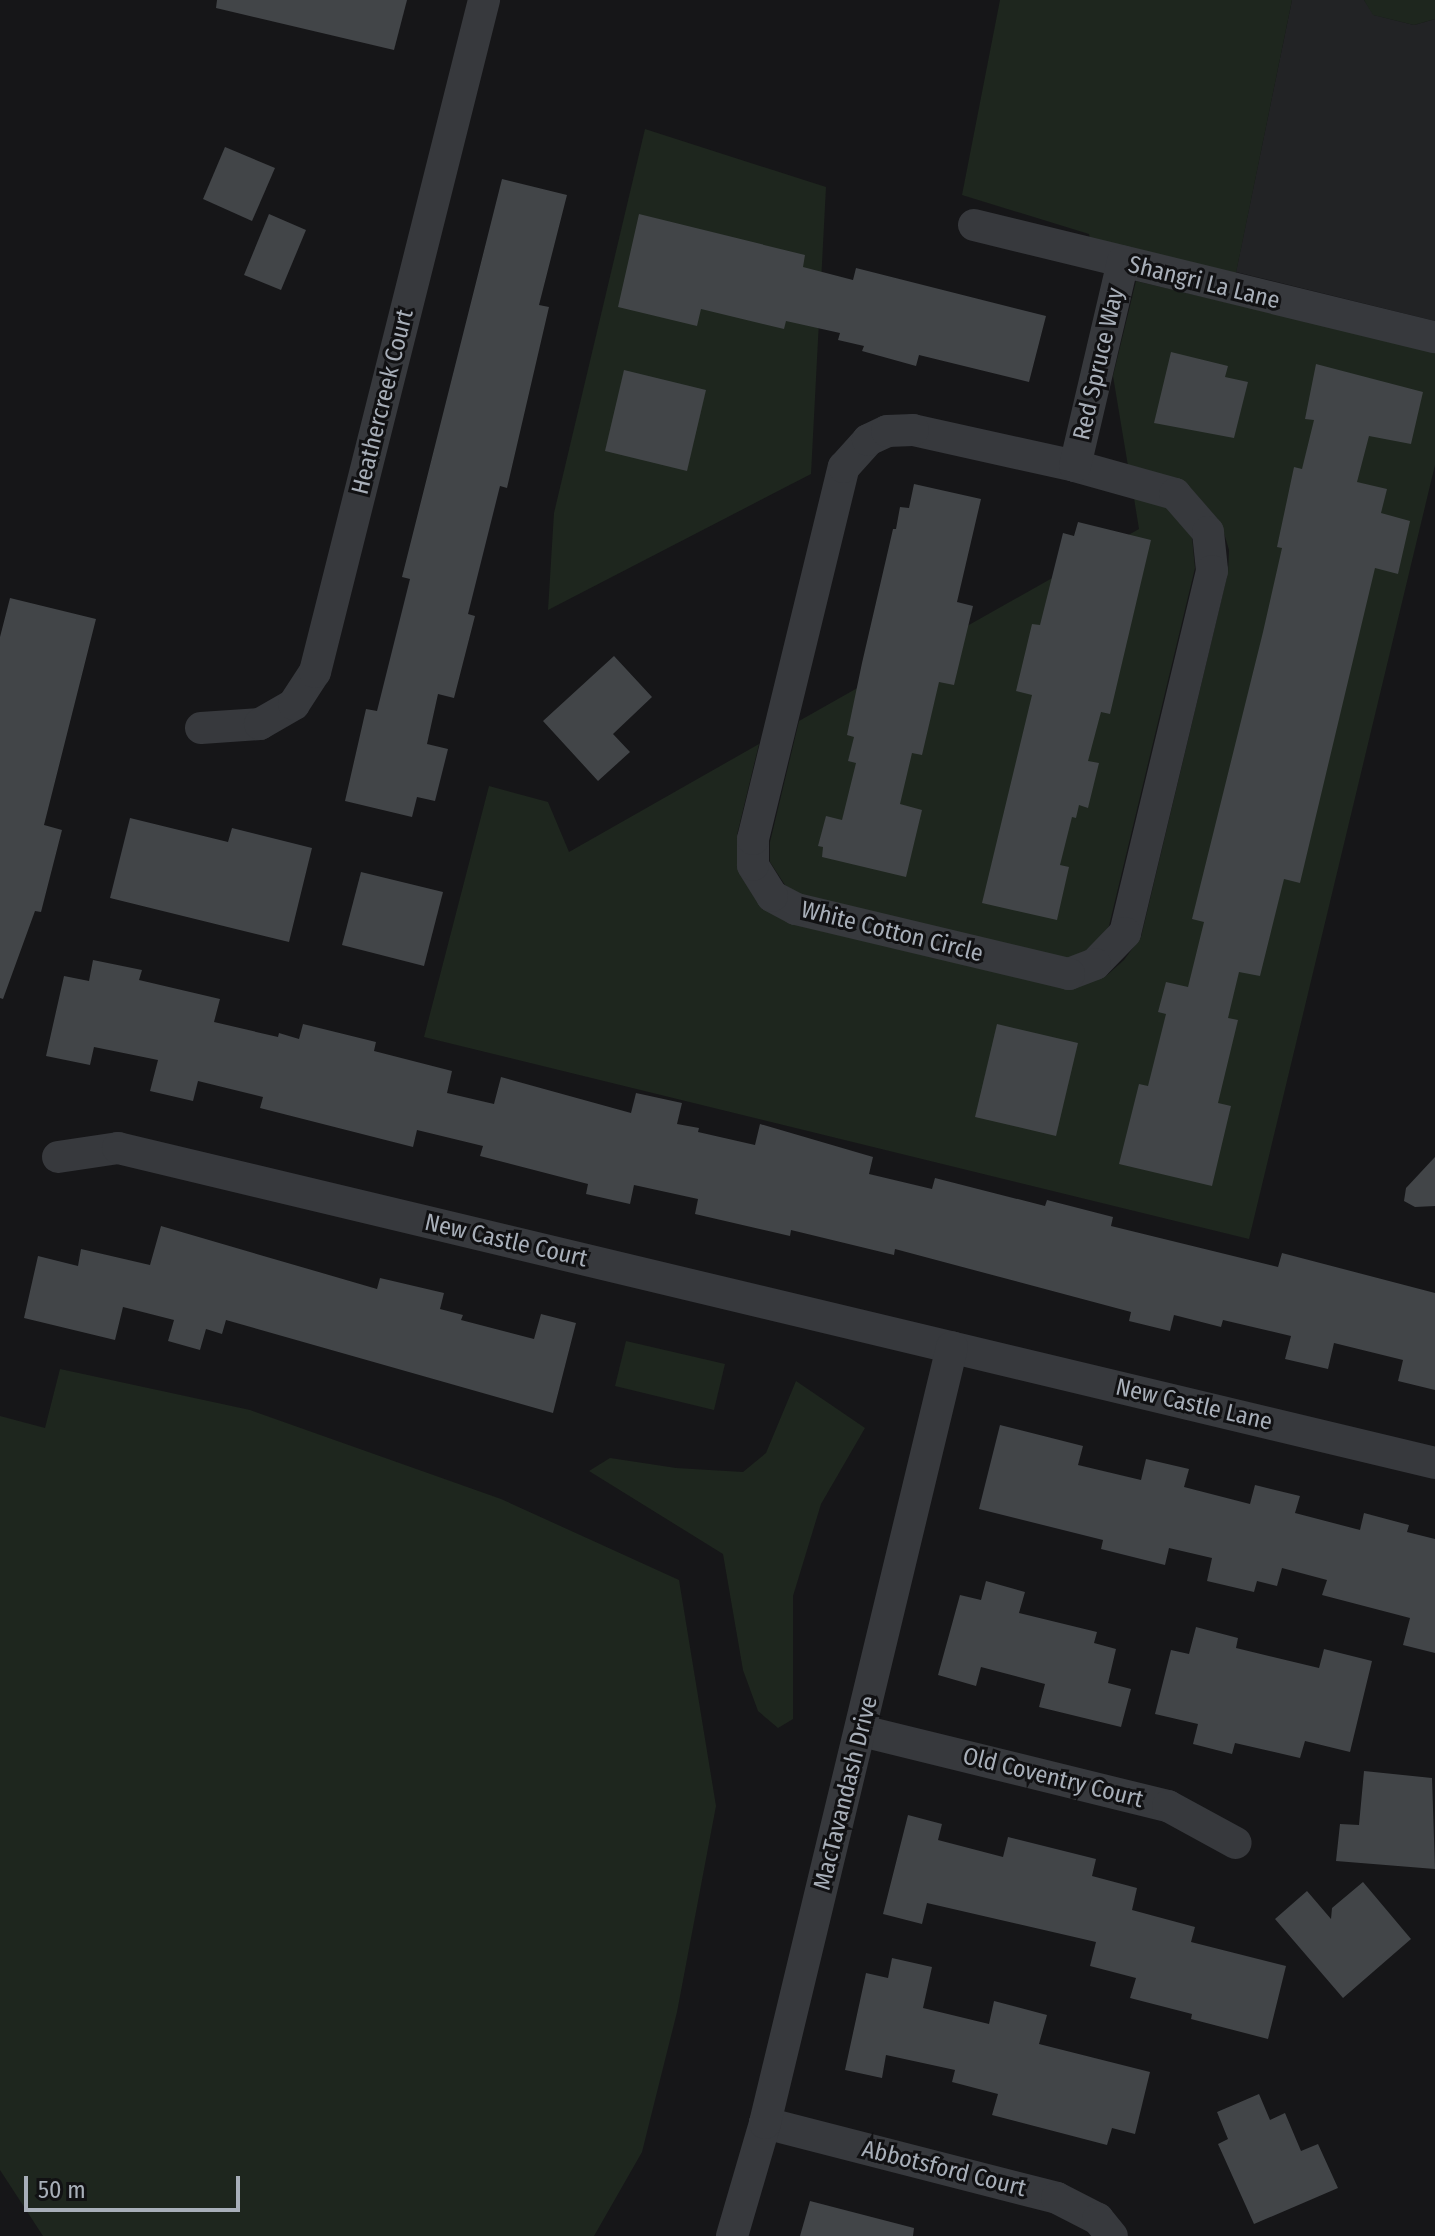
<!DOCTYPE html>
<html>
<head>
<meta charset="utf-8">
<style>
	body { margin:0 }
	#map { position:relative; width:1435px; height:2236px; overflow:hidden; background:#161618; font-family:"Fira Sans Condensed",sans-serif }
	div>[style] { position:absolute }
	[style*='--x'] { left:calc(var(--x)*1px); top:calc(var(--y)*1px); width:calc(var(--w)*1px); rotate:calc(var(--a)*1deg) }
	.built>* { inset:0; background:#222325 }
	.green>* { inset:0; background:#1e261e }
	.building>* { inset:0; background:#424548 }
	.minor>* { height:32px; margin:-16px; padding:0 16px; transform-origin:16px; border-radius:16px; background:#37393d }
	span { translate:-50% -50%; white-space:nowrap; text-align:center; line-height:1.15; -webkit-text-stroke:6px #111113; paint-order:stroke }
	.street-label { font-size:24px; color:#a8afb9 }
	.scale { position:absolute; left:24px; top:2176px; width:216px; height:36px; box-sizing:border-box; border:4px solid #a8afb9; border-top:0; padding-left:10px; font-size:24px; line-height:28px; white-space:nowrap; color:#a8afb9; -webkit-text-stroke:6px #111113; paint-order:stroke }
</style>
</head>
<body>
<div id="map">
	<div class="built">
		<div style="clip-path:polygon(1292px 0,1364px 0,1374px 15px,1414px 25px,1435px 19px,1435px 321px,1236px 272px)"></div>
	</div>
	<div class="green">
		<div style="clip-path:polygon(1000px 0,1292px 0,1236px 273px,1090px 239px,1089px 234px,962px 195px)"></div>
		<div style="clip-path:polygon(1364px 0,1435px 0,1435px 19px,1414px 25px,1373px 15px)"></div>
		<div style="clip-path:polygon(645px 129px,826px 187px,811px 474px,548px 610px,554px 513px)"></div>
		<div style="clip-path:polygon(1136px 281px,1435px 352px,1435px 465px,1249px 1239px,424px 1037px,489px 786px,548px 802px,569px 852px,759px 744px,737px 835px,737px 865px,739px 872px,793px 924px,1067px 989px,1106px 976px,1124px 960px,1141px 937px,1228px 572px,1229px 550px,1221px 523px,1188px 485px,1128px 466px,1113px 376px)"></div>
		<div style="clip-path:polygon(1134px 498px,1166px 507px,1192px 537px,1195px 568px,1109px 926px,1098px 941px,1085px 952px,1066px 959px,802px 896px,785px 885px,770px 862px,770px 842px,799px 721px,1139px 529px)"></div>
		<div style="clip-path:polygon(626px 1341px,725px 1364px,714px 1410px,615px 1386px)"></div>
		<div style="clip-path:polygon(60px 1369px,250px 1410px,501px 1499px,679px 1580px,716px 1806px,677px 2012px,642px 2152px,594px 2236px,43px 2236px,0 2170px,0 1416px,45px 1428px)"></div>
		<div style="clip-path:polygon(796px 1381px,865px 1428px,821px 1504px,793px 1596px,793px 1719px,778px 1728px,758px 1711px,743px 1670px,723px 1554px,589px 1471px,610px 1458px,676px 1468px,743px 1472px,766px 1453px)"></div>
	</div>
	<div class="building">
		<div style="clip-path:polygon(217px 0,407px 0,394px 50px,216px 8px)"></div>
		<div style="clip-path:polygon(225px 147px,275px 168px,252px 221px,203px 199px)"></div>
		<div style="clip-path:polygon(502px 179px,567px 195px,539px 305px,549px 307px,507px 488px,500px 486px,468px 614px,475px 616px,454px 698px,438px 694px,427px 744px,448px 749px,435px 801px,417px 797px,412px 817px,345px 801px,366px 709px,377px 711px,410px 579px,402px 577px)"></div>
		<div style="clip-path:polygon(269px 214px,306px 230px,281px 290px,244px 275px)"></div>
		<div style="clip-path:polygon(639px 214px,805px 255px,803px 267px,853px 280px,856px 268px,1046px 316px,1029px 382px,919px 355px,916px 366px,862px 351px,864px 346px,838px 340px,840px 333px,786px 321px,784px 329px,701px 309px,697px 326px,618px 307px)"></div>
		<div style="clip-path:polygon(1171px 352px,1228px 366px,1225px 377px,1248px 382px,1234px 438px,1154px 423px)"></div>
		<div style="clip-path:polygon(1316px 364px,1423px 392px,1411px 444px,1369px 436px,1357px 482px,1387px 489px,1381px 513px,1410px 521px,1398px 574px,1375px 568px,1300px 883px,1284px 879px,1260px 976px,1239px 972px,1228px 1018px,1238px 1020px,1218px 1103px,1231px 1106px,1212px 1186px,1119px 1164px,1139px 1084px,1148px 1086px,1166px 1014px,1158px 1012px,1166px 982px,1188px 987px,1204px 922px,1192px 919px,1263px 632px,1282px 548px,1277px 547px,1294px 467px,1302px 469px,1314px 420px,1305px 419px)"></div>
		<div style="clip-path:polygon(624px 370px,706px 390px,687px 471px,605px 451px)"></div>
		<div style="clip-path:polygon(914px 484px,981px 499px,957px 602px,973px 606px,954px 685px,939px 682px,922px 755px,912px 753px,900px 804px,922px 810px,906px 877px,822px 857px,823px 847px,818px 846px,826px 816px,842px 820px,856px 763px,848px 761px,854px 737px,847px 735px,862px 663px,893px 529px,896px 529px,900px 507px,909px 508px)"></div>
		<div style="clip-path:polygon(1078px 522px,1151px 540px,1110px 714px,1101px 712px,1088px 761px,1099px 763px,1088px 808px,1079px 805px,1076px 818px,1072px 817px,1060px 865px,1069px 867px,1057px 920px,982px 903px,1032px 695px,1016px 691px,1032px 624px,1040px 625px,1063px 533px,1074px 536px)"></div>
		<div style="clip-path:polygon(10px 598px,96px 619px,44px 825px,62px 830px,41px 912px,35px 911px,3px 999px,0 998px,0 637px)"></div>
		<div style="clip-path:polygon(614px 656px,652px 697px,613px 734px,630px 752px,598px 781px,543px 721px)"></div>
		<div style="clip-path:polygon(130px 818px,228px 842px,232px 828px,312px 848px,289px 942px,110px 898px)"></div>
		<div style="clip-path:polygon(361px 872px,443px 892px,424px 966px,342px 945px)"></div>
		<div style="clip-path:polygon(93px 960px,142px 970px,139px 980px,220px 999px,214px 1022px,278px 1037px,279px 1033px,299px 1039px,303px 1024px,376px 1042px,374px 1051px,452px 1071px,447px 1093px,494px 1104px,501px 1077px,631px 1113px,636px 1093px,682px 1103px,677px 1124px,699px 1128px,698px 1132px,755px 1145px,760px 1124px,873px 1157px,869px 1174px,932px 1189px,935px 1178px,1045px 1206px,1047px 1200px,1113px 1217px,1111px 1226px,1278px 1267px,1282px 1253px,1435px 1293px,1435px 1390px,1398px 1381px,1403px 1360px,1334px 1343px,1328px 1369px,1285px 1359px,1291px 1336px,1223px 1320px,1221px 1327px,1174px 1315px,1170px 1331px,1129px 1321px,1131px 1312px,895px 1249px,894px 1255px,791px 1230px,790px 1236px,695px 1214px,698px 1199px,634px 1185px,630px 1204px,586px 1194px,588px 1184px,480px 1156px,483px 1146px,417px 1130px,413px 1147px,260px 1108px,263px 1097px,198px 1081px,193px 1101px,150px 1091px,158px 1060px,94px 1047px,90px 1065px,46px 1056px,64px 976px,89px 981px)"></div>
		<div style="clip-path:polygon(997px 1024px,1078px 1043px,1056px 1136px,975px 1117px)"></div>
		<div style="clip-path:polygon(1435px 1157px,1435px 1206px,1415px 1207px,1404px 1201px,1406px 1188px)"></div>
		<div style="clip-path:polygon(161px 1226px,377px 1289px,380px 1278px,444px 1293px,440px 1309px,463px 1315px,461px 1320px,534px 1339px,541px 1314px,576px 1323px,553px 1413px,226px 1320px,222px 1334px,206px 1329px,200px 1350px,168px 1341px,174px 1320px,123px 1307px,115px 1340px,24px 1318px,38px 1256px,78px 1266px,81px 1249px,150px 1265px)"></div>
		<div style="clip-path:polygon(1000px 1425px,1083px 1446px,1078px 1465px,1141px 1480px,1146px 1459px,1189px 1469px,1184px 1487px,1250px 1504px,1255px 1485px,1300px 1496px,1295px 1513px,1360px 1530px,1364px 1513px,1409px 1525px,1407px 1532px,1435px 1539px,1435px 1653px,1403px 1645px,1410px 1618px,1322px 1595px,1327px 1580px,1282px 1568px,1277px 1586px,1257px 1581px,1254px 1592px,1207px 1581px,1212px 1558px,1169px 1548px,1165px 1565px,1101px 1549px,1103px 1540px,979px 1509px)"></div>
		<div style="clip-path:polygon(986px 1581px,1025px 1592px,1019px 1613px,1097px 1632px,1094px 1643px,1116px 1649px,1108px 1683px,1131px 1689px,1121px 1727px,1039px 1707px,1045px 1684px,981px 1667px,976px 1686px,938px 1675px,960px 1595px,981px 1600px)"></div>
		<div style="clip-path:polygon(1196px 1627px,1238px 1638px,1236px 1648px,1319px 1668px,1324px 1649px,1372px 1661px,1350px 1752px,1305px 1741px,1300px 1758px,1235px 1743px,1232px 1754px,1193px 1744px,1198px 1724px,1155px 1714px,1171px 1650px,1189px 1654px)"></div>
		<div style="clip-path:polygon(1364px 1771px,1432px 1778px,1435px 1869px,1336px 1861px,1340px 1824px,1359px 1825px)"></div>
		<div style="clip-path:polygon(908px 1815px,942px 1824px,938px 1840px,1003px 1857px,1008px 1837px,1096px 1859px,1092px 1876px,1137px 1888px,1132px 1910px,1195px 1927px,1191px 1942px,1286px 1966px,1268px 2039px,1191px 2019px,1192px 2014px,1130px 1998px,1136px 1978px,1090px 1966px,1096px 1942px,927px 1903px,922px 1924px,883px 1914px)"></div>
		<div style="clip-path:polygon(1363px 1882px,1411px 1939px,1343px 1998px,1275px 1919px,1307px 1891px,1331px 1919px,1332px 1908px)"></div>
		<div style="clip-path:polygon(892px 1958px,932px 1967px,923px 2008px,989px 2024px,994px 2001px,1047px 2015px,1039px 2044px,1150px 2072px,1135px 2134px,1112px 2128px,1107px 2145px,992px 2115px,998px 2094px,952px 2082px,955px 2070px,886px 2055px,882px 2078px,845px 2070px,866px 1973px,888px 1978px)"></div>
		<div style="clip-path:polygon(1259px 2094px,1270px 2120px,1285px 2113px,1301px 2151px,1318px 2144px,1338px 2188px,1254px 2224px,1218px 2144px,1228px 2139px,1217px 2112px)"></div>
		<div style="clip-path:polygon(810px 2201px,914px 2228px,913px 2236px,800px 2236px)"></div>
	</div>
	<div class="minor">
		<div style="--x:974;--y:225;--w:474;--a:13.7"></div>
		<div style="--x:913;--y:430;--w:166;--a:12.5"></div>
		<div style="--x:1075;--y:466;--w:104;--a:15.6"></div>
		<div style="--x:1175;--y:494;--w:50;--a:49"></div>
		<div style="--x:1208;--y:532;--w:39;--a:84"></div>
		<div style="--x:1212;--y:571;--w:372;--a:103.5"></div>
		<div style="--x:1125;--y:933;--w:43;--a:134.1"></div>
		<div style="--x:1095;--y:964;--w:28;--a:159"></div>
		<div style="--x:1069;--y:974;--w:281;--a:-166.6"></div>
		<div style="--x:796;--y:909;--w:27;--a:-152"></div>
		<div style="--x:772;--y:896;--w:36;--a:-122"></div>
		<div style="--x:753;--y:865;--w:26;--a:-90"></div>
		<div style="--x:753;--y:839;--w:383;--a:-76.3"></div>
		<div style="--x:844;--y:467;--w:36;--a:-48"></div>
		<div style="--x:868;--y:440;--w:21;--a:-25"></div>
		<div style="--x:887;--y:431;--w:26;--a:-2"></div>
		<div style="--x:1075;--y:466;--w:210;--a:-76.8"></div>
		<div style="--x:201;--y:728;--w:59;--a:-3.9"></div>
		<div style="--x:260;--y:724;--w:39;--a:-30"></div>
		<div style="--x:294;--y:704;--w:38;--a:-57"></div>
		<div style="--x:315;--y:672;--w:693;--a:-75.88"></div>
		<div style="--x:58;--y:1157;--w:61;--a:-8.5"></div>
		<div style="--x:118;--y:1148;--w:1354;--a:13.45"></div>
		<div style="--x:862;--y:1731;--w:315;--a:13.8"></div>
		<div style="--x:1168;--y:1806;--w:77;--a:28.6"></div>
		<div style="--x:765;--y:2123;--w:301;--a:14.4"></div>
		<div style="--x:1057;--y:2198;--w:46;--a:27.1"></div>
		<div style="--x:1098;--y:2219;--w:22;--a:51"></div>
		<div style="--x:732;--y:2236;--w:118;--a:-73.7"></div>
		<div style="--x:765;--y:2123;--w:798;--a:-76.45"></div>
	</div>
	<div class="street-label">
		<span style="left:1204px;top:283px;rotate:14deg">Shangri La Lane</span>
		<span style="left:1099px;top:364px;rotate:-77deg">Red Spruce Way</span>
		<span style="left:383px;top:402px;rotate:-76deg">Heathercreek Court</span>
		<span style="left:892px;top:932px;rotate:14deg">White Cotton Circle</span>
		<span style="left:506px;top:1241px;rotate:13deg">New Castle Court</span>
		<span style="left:1194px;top:1405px;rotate:13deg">New Castle Lane</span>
		<span style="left:1053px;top:1778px;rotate:14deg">Old Coventry Court</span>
		<span style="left:846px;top:1793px;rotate:-76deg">MacTavandash Drive</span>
		<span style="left:944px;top:2169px;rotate:14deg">Abbotsford Court</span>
	</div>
	<div class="scale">50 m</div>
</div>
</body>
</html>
